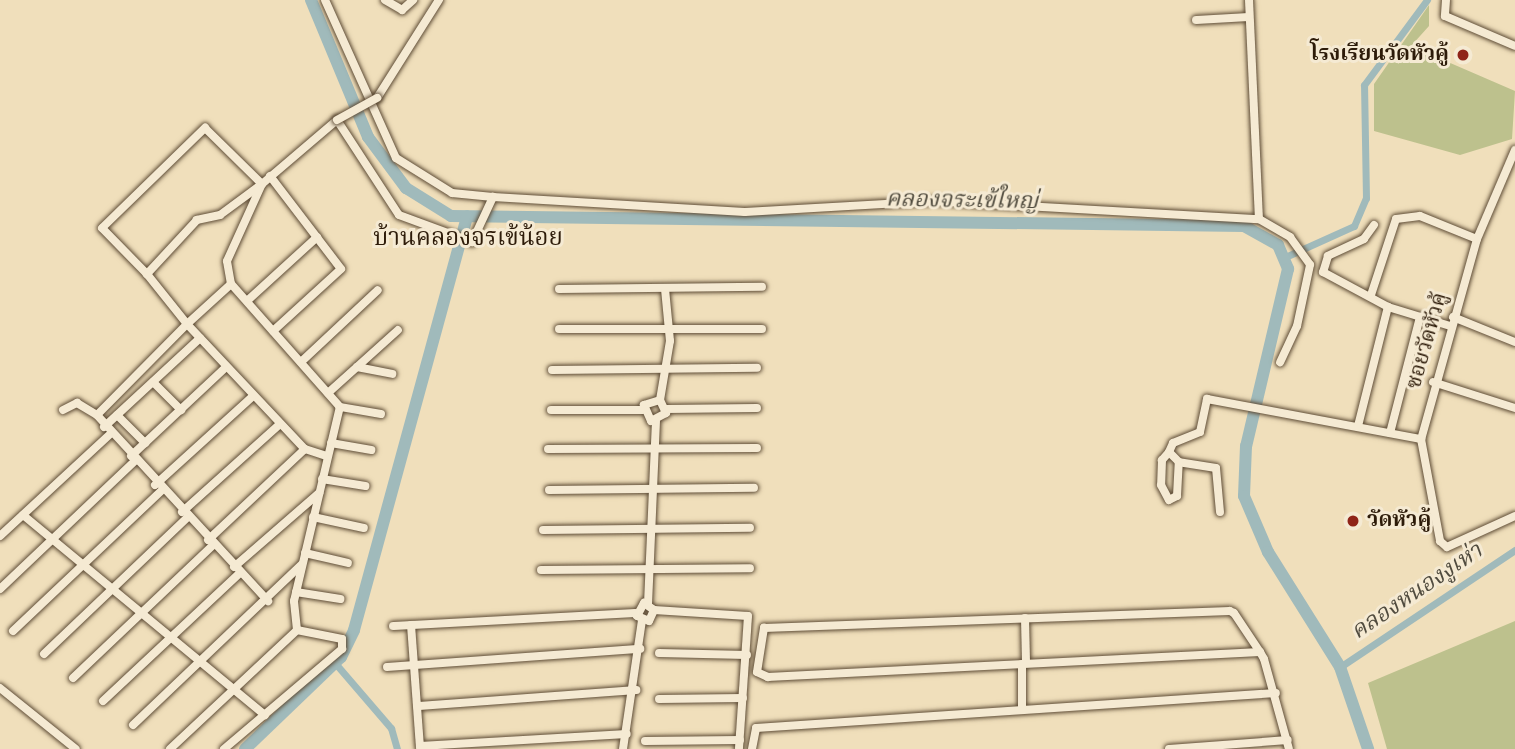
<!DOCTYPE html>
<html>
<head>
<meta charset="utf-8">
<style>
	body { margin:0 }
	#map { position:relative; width:1515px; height:749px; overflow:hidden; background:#f0dfbb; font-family:"Old Standard TT","Noto Serif Thai",serif }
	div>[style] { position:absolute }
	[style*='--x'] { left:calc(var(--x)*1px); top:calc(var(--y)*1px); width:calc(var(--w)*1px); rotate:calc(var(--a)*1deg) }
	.green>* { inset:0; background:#bdc18d }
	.canal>* { height:7px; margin:-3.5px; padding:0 3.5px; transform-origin:3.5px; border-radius:3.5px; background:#a0babb }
	.river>* { height:12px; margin:-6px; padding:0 6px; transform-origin:6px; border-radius:6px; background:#a0babb }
	.roads { filter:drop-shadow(0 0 2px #5e4c36) drop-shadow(0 0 2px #5e4c36) }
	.minor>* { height:8px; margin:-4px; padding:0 4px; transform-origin:4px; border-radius:4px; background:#f5ead3 }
	.bridges { filter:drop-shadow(0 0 2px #5e4c36) drop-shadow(0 0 2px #5e4c36) }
	.minor-bridge>* { height:8px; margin:-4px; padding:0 4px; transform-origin:4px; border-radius:4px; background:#f5ead3 }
	.dots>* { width:19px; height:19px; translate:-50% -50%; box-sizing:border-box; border:4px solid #f5ead3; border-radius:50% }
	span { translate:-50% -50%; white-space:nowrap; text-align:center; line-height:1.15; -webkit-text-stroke:6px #f5ead3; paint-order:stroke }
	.poi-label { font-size:21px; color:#2d1b09; font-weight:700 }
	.right { translate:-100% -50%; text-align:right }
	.left { translate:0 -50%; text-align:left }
	.street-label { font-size:21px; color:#2d1b09 }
	.water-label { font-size:23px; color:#504b3e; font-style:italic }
	.quarter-label { font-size:24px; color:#2d1b09 }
</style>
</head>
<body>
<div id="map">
	<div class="green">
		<div style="clip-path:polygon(1429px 5px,1429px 26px,1411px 46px,1515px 91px,1512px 139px,1460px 155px,1374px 131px,1374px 84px)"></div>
		<div style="clip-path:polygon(1515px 621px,1515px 749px,1387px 749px,1368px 683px)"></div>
	</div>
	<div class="canal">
		<div style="--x:1283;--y:258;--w:78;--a:-24.3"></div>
		<div style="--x:1354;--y:226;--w:30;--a:-67"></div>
		<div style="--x:1366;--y:198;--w:113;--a:-91"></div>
		<div style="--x:1364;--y:85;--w:106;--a:-53.5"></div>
		<div style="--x:335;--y:663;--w:86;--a:49.3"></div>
		<div style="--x:391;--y:728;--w:22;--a:74"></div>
		<div style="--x:1340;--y:667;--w:211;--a:-33.8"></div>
	</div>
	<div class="river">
		<div style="--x:311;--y:0;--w:148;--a:67.4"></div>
		<div style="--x:368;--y:137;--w:64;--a:53.3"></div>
		<div style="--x:406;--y:188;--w:53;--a:31.9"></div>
		<div style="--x:451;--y:216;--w:793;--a:0.72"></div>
		<div style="--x:1244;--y:226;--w:39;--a:29"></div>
		<div style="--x:1278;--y:245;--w:26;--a:67"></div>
		<div style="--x:1288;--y:269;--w:182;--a:103.3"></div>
		<div style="--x:1246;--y:446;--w:50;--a:92.3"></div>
		<div style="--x:1244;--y:496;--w:61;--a:66.8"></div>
		<div style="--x:1268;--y:552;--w:136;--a:57.9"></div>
		<div style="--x:1340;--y:667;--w:87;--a:71.1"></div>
		<div style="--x:245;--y:749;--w:133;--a:-43.8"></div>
		<div style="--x:341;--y:657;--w:30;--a:-64"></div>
		<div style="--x:354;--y:630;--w:429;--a:-74.7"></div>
	</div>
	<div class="roads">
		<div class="minor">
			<div style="--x:325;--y:0;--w:173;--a:65.8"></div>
			<div style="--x:396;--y:158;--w:66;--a:32"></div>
			<div style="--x:452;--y:193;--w:41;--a:5.6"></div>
			<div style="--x:385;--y:0;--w:20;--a:30"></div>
			<div style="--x:402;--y:10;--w:15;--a:-42"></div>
			<div style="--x:1249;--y:0;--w:219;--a:87.4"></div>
			<div style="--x:1446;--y:0;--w:16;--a:94"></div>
			<div style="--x:1445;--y:16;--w:76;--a:23.2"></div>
			<div style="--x:1196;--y:20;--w:53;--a:-3.2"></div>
			<div style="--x:377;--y:98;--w:116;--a:-57.7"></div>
			<div style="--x:205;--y:128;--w:80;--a:44.5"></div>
			<div style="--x:262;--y:184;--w:52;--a:143.6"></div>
			<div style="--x:220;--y:215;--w:24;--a:168"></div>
			<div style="--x:197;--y:220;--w:74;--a:132.8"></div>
			<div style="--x:147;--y:274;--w:64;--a:-134.4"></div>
			<div style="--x:102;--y:228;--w:144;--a:-44.2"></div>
			<div style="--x:1515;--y:150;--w:97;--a:113.1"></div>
			<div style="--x:1477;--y:239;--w:208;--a:105.6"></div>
			<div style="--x:1421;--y:439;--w:104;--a:79.4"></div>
			<div style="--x:1440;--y:541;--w:9;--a:41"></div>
			<div style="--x:1447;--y:547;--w:75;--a:-24.5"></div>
			<div style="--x:270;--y:176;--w:117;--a:52.6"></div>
			<div style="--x:341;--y:269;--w:92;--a:137.6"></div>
			<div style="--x:1374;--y:225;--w:17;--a:126"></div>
			<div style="--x:1364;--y:239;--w:40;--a:155"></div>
			<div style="--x:1328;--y:256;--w:17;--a:107"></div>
			<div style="--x:1323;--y:272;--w:74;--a:28.3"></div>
			<div style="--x:1388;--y:307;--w:65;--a:17"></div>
			<div style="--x:231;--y:284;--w:59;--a:137.7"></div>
			<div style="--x:187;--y:324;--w:172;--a:46.7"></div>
			<div style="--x:305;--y:449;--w:23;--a:18"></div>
			<div style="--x:559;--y:289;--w:203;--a:-0.6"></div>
			<div style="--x:1371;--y:295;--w:80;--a:-71.8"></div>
			<div style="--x:1396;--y:219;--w:24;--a:-7"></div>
			<div style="--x:1420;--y:216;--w:61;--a:22"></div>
			<div style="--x:247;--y:301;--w:95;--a:-42.4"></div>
			<div style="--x:1453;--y:317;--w:67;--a:22"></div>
			<div style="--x:559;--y:329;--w:203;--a:0"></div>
			<div style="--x:301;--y:362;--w:105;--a:-43.1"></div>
			<div style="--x:357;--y:367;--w:36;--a:11"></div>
			<div style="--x:552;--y:370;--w:205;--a:-0.6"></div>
			<div style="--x:153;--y:382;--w:40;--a:45"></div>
			<div style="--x:1433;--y:382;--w:86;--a:17.6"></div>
			<div style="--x:328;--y:393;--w:94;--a:-42"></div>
			<div style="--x:660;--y:400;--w:17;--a:163"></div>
			<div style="--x:644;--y:405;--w:17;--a:66"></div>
			<div style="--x:651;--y:421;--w:17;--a:-28"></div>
			<div style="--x:666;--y:413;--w:14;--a:-115"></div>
			<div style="--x:660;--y:400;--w:60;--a:-80.4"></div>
			<div style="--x:670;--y:341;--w:52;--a:-95.5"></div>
			<div style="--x:666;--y:409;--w:91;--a:-0.6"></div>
			<div style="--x:63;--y:410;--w:16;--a:-27"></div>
			<div style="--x:77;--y:403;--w:23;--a:31"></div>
			<div style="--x:97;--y:415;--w:128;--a:-45.3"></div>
			<div style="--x:187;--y:324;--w:64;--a:-128.7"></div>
			<div style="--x:551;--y:410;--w:92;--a:0"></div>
			<div style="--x:381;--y:414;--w:42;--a:-170.3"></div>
			<div style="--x:340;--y:407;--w:164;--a:-131.5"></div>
			<div style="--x:231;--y:284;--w:23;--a:-100"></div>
			<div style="--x:227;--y:261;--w:85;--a:-65.6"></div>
			<div style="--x:262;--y:184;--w:99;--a:-40.5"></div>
			<div style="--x:337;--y:120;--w:113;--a:56.9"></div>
			<div style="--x:399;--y:215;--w:78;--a:20.3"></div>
			<div style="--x:472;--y:242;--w:50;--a:-65"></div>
			<div style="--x:493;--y:197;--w:252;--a:3.4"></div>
			<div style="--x:745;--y:212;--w:189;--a:-3.3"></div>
			<div style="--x:934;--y:201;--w:325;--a:3.2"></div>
			<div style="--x:1259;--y:219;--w:36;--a:30"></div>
			<div style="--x:1290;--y:237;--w:34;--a:54"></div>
			<div style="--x:1310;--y:265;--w:62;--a:102"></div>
			<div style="--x:1297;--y:326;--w:40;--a:115"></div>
			<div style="--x:97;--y:415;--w:253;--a:47.4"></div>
			<div style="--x:117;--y:415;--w:40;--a:45"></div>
			<div style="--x:1358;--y:426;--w:123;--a:-75.9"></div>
			<div style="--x:104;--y:427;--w:131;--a:-42.8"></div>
			<div style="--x:1390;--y:433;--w:120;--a:-75.5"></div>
			<div style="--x:331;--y:443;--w:41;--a:9.9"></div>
			<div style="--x:548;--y:449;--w:209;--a:-0.3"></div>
			<div style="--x:1169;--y:452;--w:11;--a:131"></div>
			<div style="--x:1162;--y:460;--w:25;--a:92"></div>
			<div style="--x:1161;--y:485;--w:17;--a:62"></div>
			<div style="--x:1169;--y:500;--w:9;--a:-27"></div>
			<div style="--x:1177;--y:496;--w:34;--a:-87"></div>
			<div style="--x:131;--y:456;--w:130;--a:-43.1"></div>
			<div style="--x:322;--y:479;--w:44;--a:9.2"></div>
			<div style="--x:155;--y:485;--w:132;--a:-42.2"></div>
			<div style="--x:549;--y:490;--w:205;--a:-0.6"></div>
			<div style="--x:182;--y:512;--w:132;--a:-41.9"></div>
			<div style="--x:1220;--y:512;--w:44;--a:-95.2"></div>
			<div style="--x:1216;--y:468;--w:37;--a:-171"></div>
			<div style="--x:1179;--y:462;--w:14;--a:-135"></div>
			<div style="--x:1169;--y:452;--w:10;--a:-66"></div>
			<div style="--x:1173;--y:443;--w:29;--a:-22"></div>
			<div style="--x:1200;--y:432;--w:34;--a:-78"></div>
			<div style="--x:1207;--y:399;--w:218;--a:10.6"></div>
			<div style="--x:23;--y:515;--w:314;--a:39.6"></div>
			<div style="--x:313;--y:517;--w:52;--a:12.2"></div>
			<div style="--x:543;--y:530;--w:207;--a:-0.6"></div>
			<div style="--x:0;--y:536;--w:150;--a:-42.8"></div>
			<div style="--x:208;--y:540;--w:133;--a:-43.2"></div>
			<div style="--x:305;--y:553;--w:44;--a:13.1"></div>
			<div style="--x:234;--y:567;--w:113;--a:-41"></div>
			<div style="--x:541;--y:570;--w:209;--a:-0.5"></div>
			<div style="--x:0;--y:589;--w:186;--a:-43.5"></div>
			<div style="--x:296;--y:592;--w:45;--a:9"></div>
			<div style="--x:648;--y:604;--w:183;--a:-87.5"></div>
			<div style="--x:654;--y:610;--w:12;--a:114"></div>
			<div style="--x:649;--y:621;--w:13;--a:-157"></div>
			<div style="--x:637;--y:616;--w:15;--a:-62"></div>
			<div style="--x:644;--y:603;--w:12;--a:35"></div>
			<div style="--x:654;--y:610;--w:94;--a:3.7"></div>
			<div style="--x:748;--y:616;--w:133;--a:93.9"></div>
			<div style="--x:1025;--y:618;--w:45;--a:88.7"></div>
			<div style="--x:411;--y:625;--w:123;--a:85.8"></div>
			<div style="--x:393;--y:626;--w:243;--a:-3.1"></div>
			<div style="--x:13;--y:631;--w:204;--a:-43.4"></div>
			<div style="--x:1260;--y:652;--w:493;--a:177.1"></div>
			<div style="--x:768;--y:677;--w:12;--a:-156"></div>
			<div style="--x:757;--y:672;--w:45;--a:-81"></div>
			<div style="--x:764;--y:628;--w:466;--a:-2.1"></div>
			<div style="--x:1230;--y:611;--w:4;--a:27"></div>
			<div style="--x:1234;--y:613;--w:47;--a:56.3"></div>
			<div style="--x:1260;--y:652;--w:8;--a:60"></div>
			<div style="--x:1264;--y:659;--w:93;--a:74.5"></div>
			<div style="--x:659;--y:653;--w:88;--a:1.3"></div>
			<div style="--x:44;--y:654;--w:197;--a:-43.6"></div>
			<div style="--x:1022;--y:664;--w:46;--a:90"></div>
			<div style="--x:387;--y:667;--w:254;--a:-4.1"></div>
			<div style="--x:73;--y:678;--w:193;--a:-43.5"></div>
			<div style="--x:0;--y:688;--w:97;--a:38.8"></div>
			<div style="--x:659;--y:699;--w:84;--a:-0.7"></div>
			<div style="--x:103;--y:701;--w:187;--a:-43.1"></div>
			<div style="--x:419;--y:706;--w:218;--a:-4.2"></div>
			<div style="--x:133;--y:725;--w:233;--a:-43.6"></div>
			<div style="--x:645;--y:741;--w:95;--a:-0.6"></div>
			<div style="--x:420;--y:746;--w:207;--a:-3.3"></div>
			<div style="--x:170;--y:749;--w:174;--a:-43.1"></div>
			<div style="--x:297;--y:630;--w:29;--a:-96"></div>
			<div style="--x:294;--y:601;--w:199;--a:-76.7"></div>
			<div style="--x:224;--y:749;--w:155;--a:-40.3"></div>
			<div style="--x:342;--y:649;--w:10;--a:-90"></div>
			<div style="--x:342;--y:639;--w:46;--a:-168.7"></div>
			<div style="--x:623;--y:749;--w:129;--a:-81.6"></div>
			<div style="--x:752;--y:749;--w:21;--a:-79"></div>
			<div style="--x:756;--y:728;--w:521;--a:-3.85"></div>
			<div style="--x:1169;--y:749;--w:119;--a:-4.3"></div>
		</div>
	</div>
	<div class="bridges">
		<div class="minor-bridge">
			<div style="--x:337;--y:120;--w:46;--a:-28.8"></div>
		</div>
	</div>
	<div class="dots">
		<div style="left:1463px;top:55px;background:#8f2418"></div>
		<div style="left:1353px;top:521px;background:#8f2418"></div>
	</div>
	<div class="poi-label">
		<span class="right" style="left:1449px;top:55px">โรงเรียนวัดหัวคู้</span>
		<span class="left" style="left:1367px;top:521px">วัดหัวคู้</span>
	</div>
	<div class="street-label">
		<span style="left:1428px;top:341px;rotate:-74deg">ซอยวัดหัวคู้</span>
	</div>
	<div class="water-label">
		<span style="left:962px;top:201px;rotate:1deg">คลองจระเข้ใหญ่</span>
		<span style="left:1417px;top:592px;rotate:-34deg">คลองหนองงูเห่า</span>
	</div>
	<div class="quarter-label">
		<span style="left:468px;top:240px">บ้านคลองจรเข้น้อย</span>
	</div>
</div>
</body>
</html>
